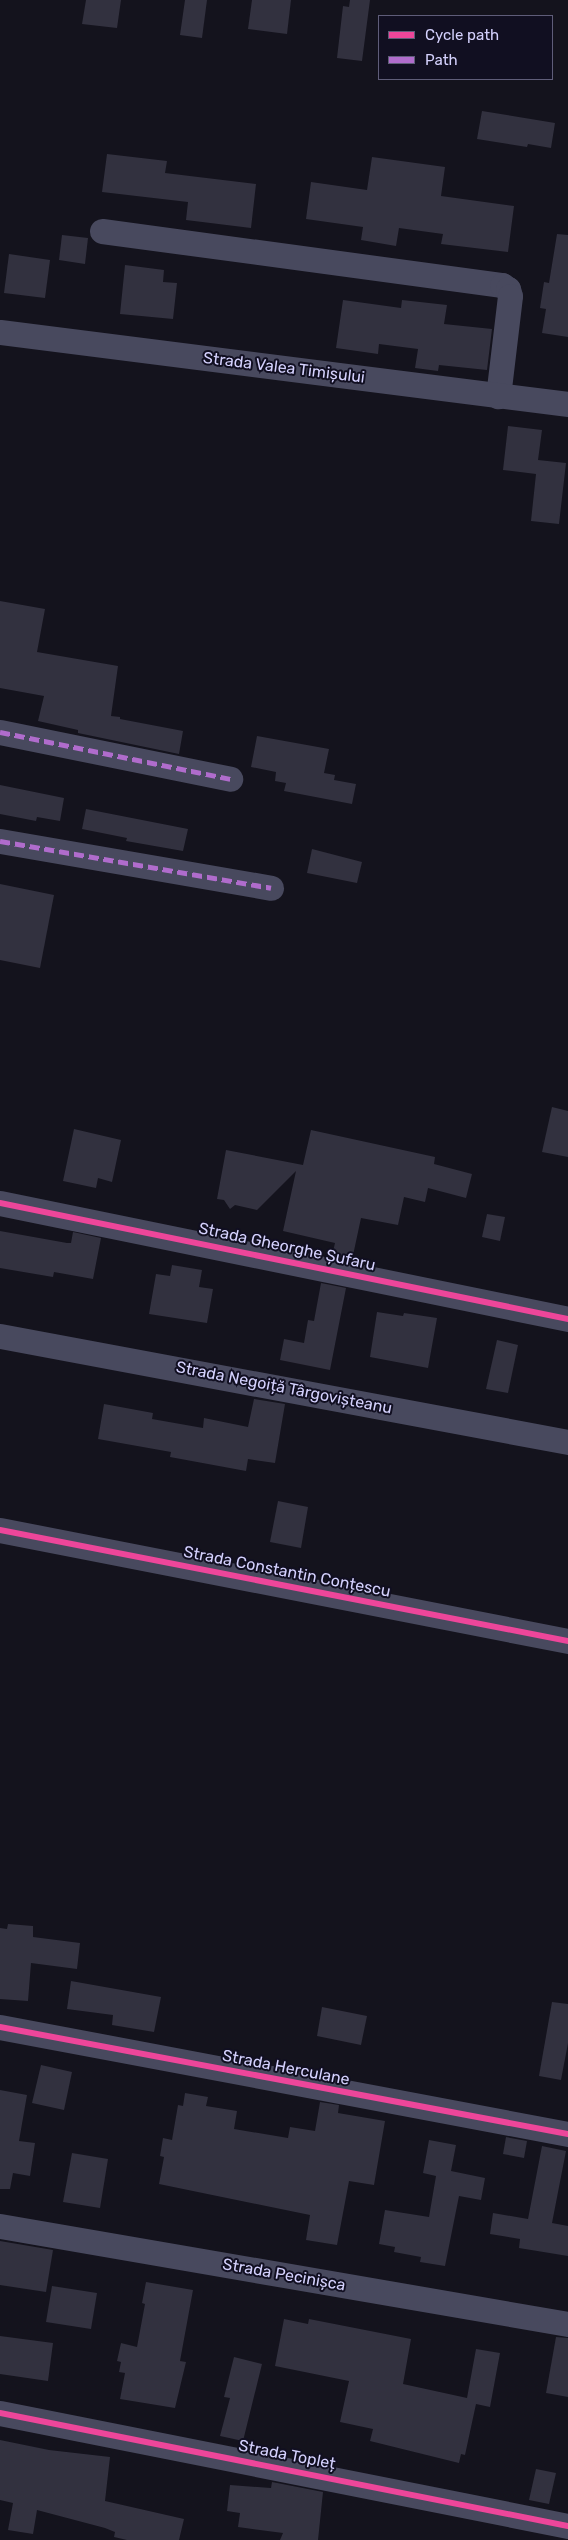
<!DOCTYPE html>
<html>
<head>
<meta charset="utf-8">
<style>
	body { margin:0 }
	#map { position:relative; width:568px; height:2540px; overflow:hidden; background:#14131d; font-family:Rubik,sans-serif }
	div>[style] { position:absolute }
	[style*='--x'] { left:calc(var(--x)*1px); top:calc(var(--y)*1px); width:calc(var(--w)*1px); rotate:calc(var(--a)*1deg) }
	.building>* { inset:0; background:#32313f }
	.minor>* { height:25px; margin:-12.5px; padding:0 12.5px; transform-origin:12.5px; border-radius:12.5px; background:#48495e }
	.quiet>* { height:5px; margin-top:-2.5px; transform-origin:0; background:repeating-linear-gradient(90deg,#b06ccc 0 10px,transparent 0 15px) }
	.cycleway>* { height:6px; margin:-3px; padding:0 3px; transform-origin:3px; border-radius:3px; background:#ed469a }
	span { translate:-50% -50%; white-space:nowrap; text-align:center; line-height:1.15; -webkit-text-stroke:4px #110f21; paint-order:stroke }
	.street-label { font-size:16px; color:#d4d1fd }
	.legend { position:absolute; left:378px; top:15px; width:175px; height:65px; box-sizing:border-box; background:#110f21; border:1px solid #5f5d79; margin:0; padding:6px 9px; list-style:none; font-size:15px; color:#d4d1fd }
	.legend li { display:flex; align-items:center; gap:10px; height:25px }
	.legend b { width:25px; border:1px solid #5f5d79 }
</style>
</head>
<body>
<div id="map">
	<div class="building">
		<div style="clip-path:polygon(86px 0,121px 0,117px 28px,82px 24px)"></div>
		<div style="clip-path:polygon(185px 0,207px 0,202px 38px,180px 35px)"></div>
		<div style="clip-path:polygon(252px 0,291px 0,287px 34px,248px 29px)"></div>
		<div style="clip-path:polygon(350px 0,370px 0,362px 61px,337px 58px,343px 6px,349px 7px)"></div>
		<div style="clip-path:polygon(482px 111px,555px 123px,551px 148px,528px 144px,527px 147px,477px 139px)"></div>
		<div style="clip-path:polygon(107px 154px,167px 161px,165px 173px,256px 184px,251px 228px,186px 220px,188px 202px,102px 192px)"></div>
		<div style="clip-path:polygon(372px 157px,445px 167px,441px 196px,514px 206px,508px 252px,441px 244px,443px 234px,399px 228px,396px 246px,361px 240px,363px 227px,306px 219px,311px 182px,367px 190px)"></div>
		<div style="clip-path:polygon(557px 234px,568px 235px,568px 337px,542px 333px,546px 309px,540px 308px,544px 282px,549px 283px)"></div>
		<div style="clip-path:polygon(62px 235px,88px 238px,85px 264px,59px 260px)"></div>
		<div style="clip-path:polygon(9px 254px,50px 260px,45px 298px,4px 293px)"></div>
		<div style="clip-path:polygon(125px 265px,164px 270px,163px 282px,177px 283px,173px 319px,120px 314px)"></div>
		<div style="clip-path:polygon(343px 300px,401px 308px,402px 300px,447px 305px,444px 324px,492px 329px,487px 370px,439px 365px,438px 371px,415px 368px,418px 349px,379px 344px,378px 354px,336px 348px)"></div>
		<div style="clip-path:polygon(508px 426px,542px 430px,538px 460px,566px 463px,559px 524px,531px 521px,536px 474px,503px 470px)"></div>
		<div style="clip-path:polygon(0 601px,45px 609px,37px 652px,118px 666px,111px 716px,120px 717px,120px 719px,183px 731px,179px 754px,78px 733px,78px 730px,38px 721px,44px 696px,0 688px)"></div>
		<div style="clip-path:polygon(257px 736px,329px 749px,324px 773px,335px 775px,334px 780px,356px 784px,352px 804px,284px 791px,286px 783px,275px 781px,276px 772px,251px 767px)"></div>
		<div style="clip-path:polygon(0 785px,64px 798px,60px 821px,37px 817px,36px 821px,0 814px)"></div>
		<div style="clip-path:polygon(86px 809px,188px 829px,183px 851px,126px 841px,127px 838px,82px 829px)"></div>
		<div style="clip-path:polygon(312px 849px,362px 862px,357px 883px,307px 873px)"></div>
		<div style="clip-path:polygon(0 884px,54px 895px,40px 968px,0 960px)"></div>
		<div style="clip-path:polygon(552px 1107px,568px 1111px,568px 1157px,542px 1152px)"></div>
		<div style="clip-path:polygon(74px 1129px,121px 1140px,112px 1182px,98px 1178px,96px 1188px,63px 1181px)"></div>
		<div style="clip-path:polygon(311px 1130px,435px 1157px,434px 1164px,472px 1174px,466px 1198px,428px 1188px,425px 1202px,404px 1197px,398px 1225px,361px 1218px,352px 1260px,332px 1256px,335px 1243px,283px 1231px,296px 1171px,257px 1210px,235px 1205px,230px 1209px,224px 1200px,217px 1199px,226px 1150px,303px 1165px)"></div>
		<div style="clip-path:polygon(487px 1214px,505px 1217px,500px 1241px,482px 1237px)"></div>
		<div style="clip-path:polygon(0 1231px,67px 1243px,71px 1243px,73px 1232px,101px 1238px,93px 1279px,54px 1272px,53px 1277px,0 1268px)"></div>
		<div style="clip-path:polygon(172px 1265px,202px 1270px,199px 1287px,213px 1289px,207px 1323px,149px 1314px,156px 1274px,170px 1276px)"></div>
		<div style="clip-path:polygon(321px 1283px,346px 1288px,330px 1370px,280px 1360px,284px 1339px,304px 1343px,308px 1320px,314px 1321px)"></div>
		<div style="clip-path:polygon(377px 1312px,403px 1316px,404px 1313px,437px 1318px,428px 1368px,370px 1357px)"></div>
		<div style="clip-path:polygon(497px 1340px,518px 1345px,508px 1393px,486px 1389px)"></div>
		<div style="clip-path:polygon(254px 1399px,285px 1404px,275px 1463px,248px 1459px,246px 1471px,170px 1457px,171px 1452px,98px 1439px,104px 1404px,153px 1413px,152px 1419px,203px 1428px,204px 1418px,248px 1427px)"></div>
		<div style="clip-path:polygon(278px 1501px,308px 1507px,301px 1548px,270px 1542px)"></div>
		<div style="clip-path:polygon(8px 1924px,33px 1926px,33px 1937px,80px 1943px,77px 1969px,31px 1963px,28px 2001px,0 1999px,0 1928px,7px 1929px)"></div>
		<div style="clip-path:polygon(71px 1981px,161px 1997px,154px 2032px,112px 2025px,113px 2015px,67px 2009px)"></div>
		<div style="clip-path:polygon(552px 2002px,568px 2004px,568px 2043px,561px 2080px,539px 2076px)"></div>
		<div style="clip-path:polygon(322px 2007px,367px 2016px,361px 2045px,317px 2036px)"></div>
		<div style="clip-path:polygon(41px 2065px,72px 2072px,64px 2110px,32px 2103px)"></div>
		<div style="clip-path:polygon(0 2090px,27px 2095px,19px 2141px,35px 2143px,30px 2176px,13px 2173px,10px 2189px,0 2189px)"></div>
		<div style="clip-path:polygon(185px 2093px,208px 2097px,206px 2106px,237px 2111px,234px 2129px,288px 2138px,290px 2127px,315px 2131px,320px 2102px,339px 2105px,338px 2113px,385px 2121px,374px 2185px,349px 2181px,337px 2245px,306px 2240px,310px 2215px,159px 2184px,164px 2157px,160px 2156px,163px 2138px,172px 2140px,178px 2105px,183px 2106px)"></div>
		<div style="clip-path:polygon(506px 2137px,527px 2141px,524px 2158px,503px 2154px)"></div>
		<div style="clip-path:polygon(429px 2140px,456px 2145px,451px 2171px,485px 2178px,481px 2200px,459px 2196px,445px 2266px,420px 2262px,421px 2257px,394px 2252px,395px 2247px,379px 2244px,385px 2210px,429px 2217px,436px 2176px,423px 2173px)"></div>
		<div style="clip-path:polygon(542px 2146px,566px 2151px,552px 2223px,568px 2226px,568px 2256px,519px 2248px,520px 2239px,490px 2234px,493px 2213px,528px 2219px)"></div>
		<div style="clip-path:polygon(72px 2153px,108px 2159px,100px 2208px,63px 2202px)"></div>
		<div style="clip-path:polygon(0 2241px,53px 2250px,46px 2292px,0 2285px)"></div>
		<div style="clip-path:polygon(146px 2282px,193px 2290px,180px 2361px,186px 2362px,175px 2408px,120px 2399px,125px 2373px,119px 2372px,121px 2362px,117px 2361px,121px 2343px,137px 2347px,145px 2304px,142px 2303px)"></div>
		<div style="clip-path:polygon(52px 2286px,97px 2293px,91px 2329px,46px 2322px)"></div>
		<div style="clip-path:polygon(284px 2319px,308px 2324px,309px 2319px,411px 2339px,403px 2384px,467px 2398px,476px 2349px,500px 2353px,490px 2407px,476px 2404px,465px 2455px,461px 2454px,459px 2463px,370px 2441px,373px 2429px,340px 2422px,349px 2381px,275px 2366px)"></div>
		<div style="clip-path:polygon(0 2336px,53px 2343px,48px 2381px,0 2374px)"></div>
		<div style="clip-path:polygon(556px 2337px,568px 2338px,568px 2397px,546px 2393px)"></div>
		<div style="clip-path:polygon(234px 2357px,262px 2364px,243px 2441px,220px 2436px,230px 2398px,224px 2397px)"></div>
		<div style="clip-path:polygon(0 2440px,49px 2450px,110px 2457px,105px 2501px,184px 2519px,179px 2540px,127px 2540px,114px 2537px,115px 2532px,105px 2528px,37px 2510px,33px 2534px,8px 2530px,13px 2503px,0 2500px)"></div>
		<div style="clip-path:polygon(536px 2469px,556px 2473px,549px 2504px,529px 2500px)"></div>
		<div style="clip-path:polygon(272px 2482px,323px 2492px,318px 2540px,280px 2540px,283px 2533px,238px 2527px,240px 2513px,227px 2511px,230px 2485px,271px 2488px)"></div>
	</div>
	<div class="minor">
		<div style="--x:102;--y:231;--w:404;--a:7.7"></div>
		<div style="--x:502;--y:285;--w:7;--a:34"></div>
		<div style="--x:508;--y:289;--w:7;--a:74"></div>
		<div style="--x:510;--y:296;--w:101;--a:96.8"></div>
		<div style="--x:0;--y:332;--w:573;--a:7.22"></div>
		<div style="--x:0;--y:732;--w:235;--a:11.5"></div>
		<div style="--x:0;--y:841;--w:275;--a:9.8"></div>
		<div style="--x:0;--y:1203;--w:580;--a:11.54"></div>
		<div style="--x:0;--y:1336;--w:578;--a:10.57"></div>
		<div style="--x:0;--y:1530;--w:579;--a:11.06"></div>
		<div style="--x:0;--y:2027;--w:578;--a:10.67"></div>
		<div style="--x:0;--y:2226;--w:576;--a:9.79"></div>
		<div style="--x:0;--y:2413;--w:579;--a:11.25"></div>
	</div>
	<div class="quiet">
		<div style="--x:0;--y:732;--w:235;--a:11.5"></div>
		<div style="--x:0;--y:841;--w:275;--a:9.8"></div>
	</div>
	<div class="cycleway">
		<div style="--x:0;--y:1203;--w:580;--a:11.54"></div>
		<div style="--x:0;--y:1530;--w:579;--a:11.06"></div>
		<div style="--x:0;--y:2027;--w:578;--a:10.67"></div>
		<div style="--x:0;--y:2413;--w:579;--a:11.25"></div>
	</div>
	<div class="street-label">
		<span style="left:284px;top:368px;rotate:7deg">Strada Valea Timișului</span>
		<span style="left:287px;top:1247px;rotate:12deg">Strada Gheorghe Șufaru</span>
		<span style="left:284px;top:1388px;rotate:11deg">Strada Negoiță Târgovișteanu</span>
		<span style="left:287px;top:1572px;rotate:11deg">Strada Constantin Conțescu</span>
		<span style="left:286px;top:2068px;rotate:11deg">Strada Herculane</span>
		<span style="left:284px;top:2275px;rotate:10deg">Strada Pecinișca</span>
		<span style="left:287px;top:2455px;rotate:11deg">Strada Topleț</span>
	</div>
	<ul class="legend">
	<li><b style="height:6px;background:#ed469a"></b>Cycle path</li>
	<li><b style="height:6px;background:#b06ccc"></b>Path</li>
	</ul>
</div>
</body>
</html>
